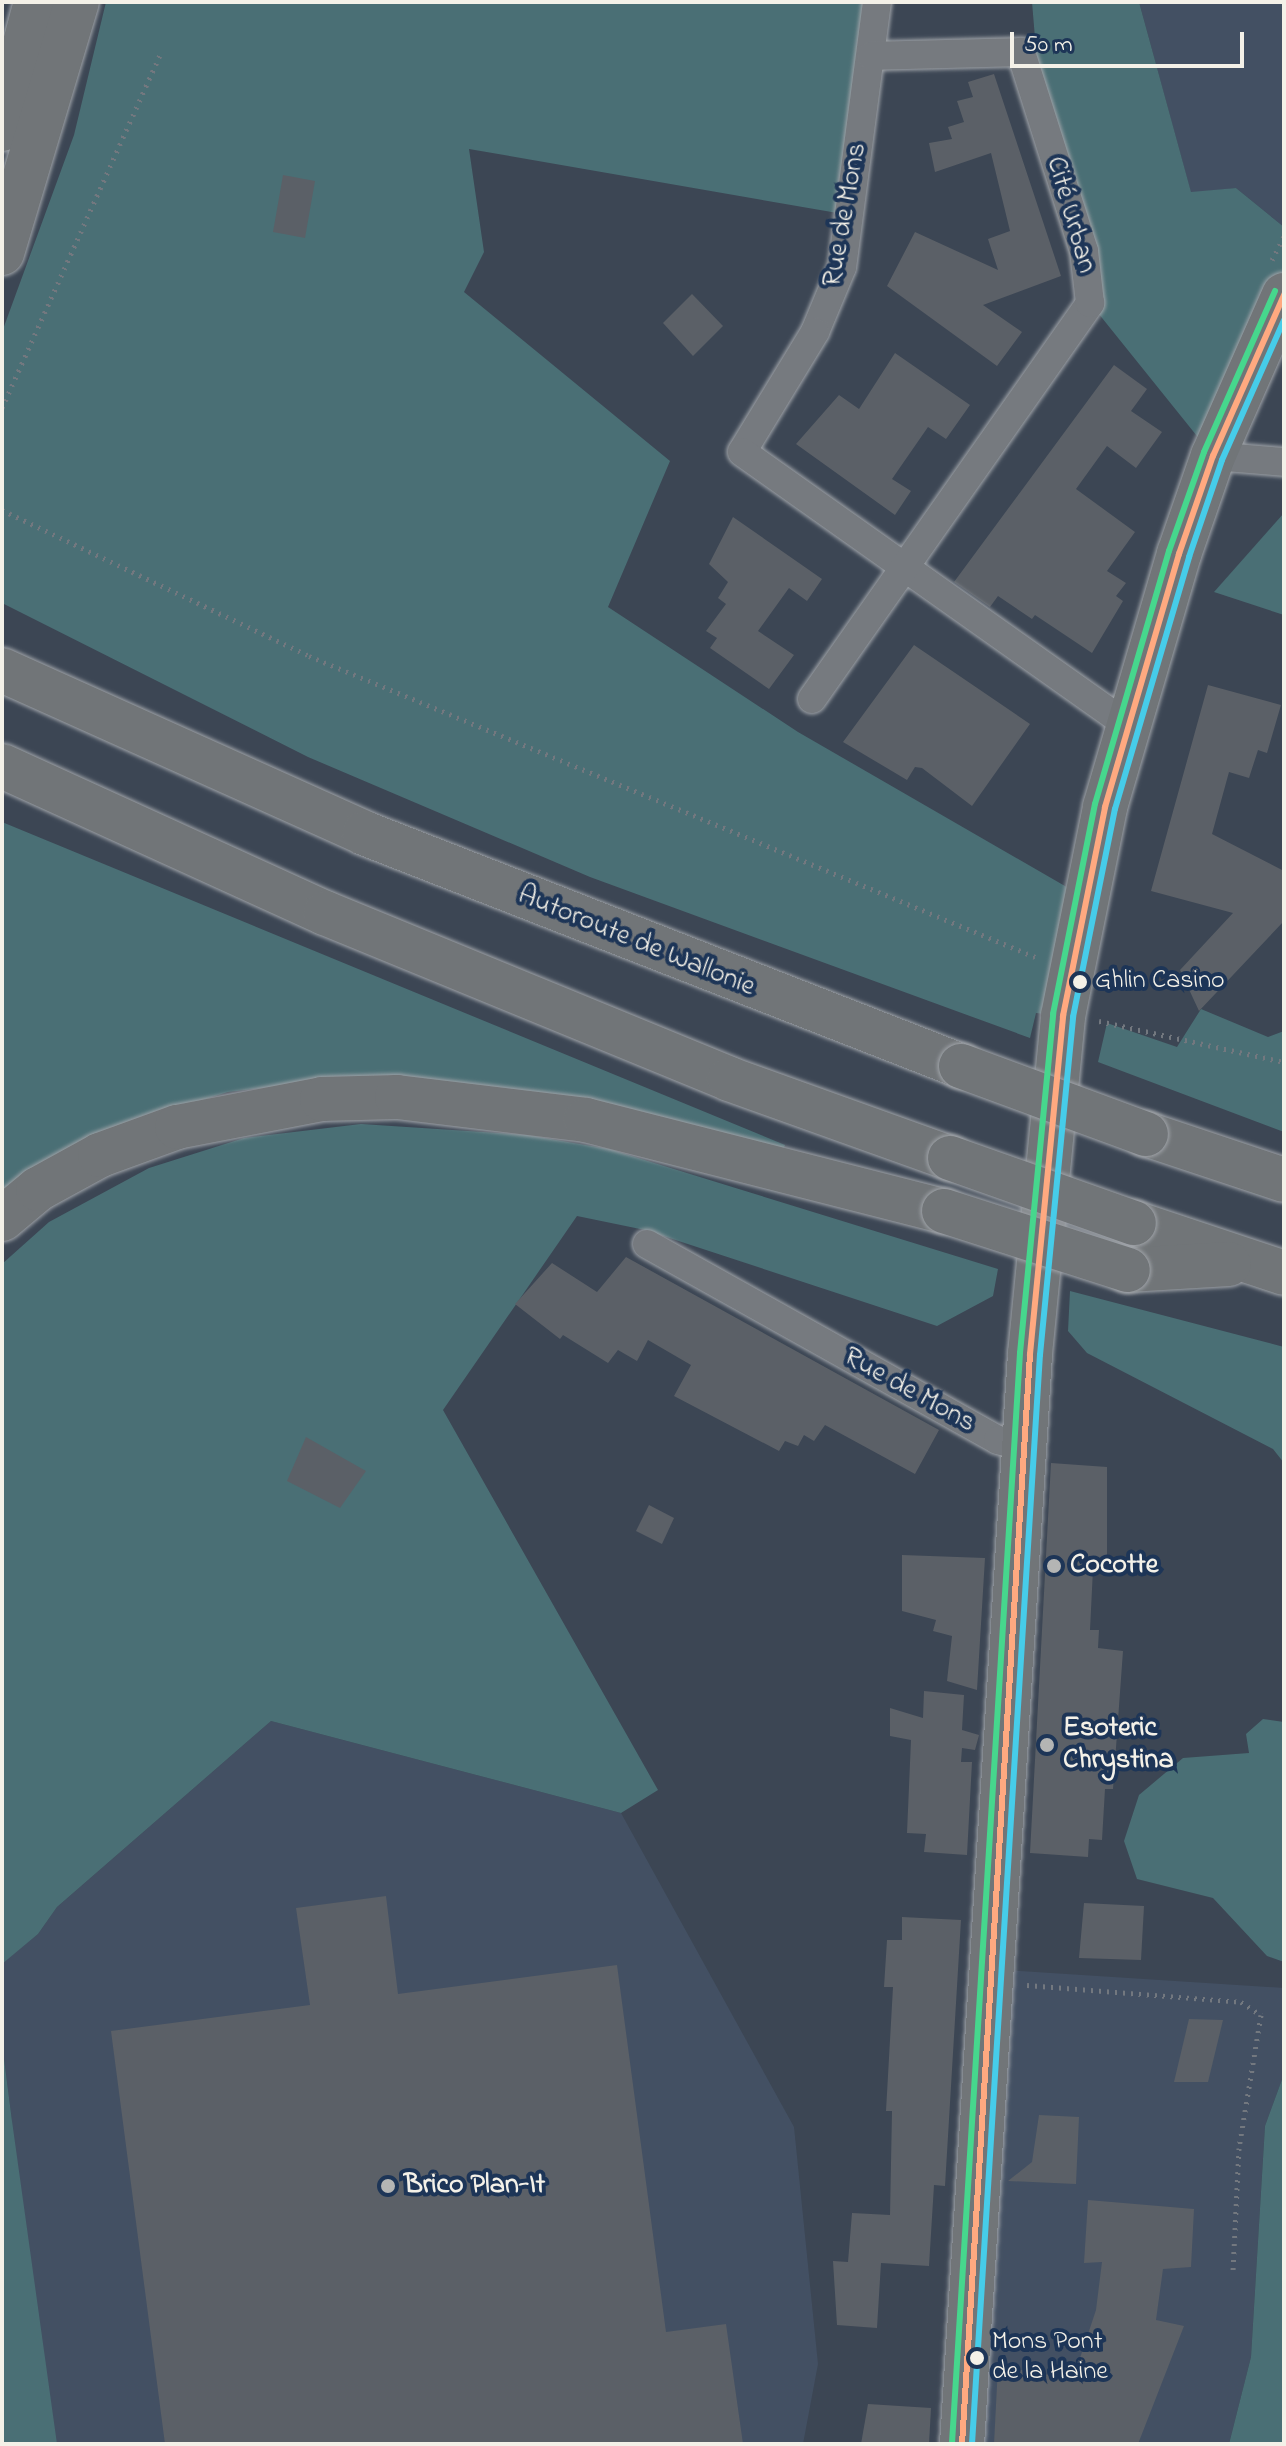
<!DOCTYPE html>
<html>
<head>
<meta charset="utf-8">
<style>
	body { margin:0 }
	#map { position:relative; width:1286px; height:2446px; overflow:hidden; background:#3c4654; font-family:"Indie Flower",sans-serif }
	div>[style] { position:absolute }
	[style*='--x'] { left:calc(var(--x)*1px); top:calc(var(--y)*1px); width:calc(var(--w)*1px); rotate:calc(var(--a)*1deg) }
	.built>* { inset:0; background:#435063 }
	.green>* { inset:0; background:#4a6f75 }
	.building>* { inset:0; background:#5b6067 }
	.path>* { height:5px; margin-top:-2.5px; transform-origin:0; background:repeating-linear-gradient(90deg,#73787f 0 2px,transparent 0 8px) }
	.roads { filter:drop-shadow(0 0 2px #9fa3a8) drop-shadow(0 0 2px #9fa3a8) }
	.street>* { height:28px; margin:-14px; padding:0 14px; transform-origin:14px; border-radius:14px; background:#767a7f }
	.primary>* { height:44px; margin:-22px; padding:0 22px; transform-origin:22px; border-radius:22px; background:#717578 }
	.highway>* { height:44px; margin:-22px; padding:0 22px; transform-origin:22px; border-radius:22px; background:#717578 }
	.bridges { filter:drop-shadow(0 0 2px #9fa3a8) drop-shadow(0 0 2px #9fa3a8) }
	.highway-bridge>* { height:44px; margin:-22px; padding:0 22px; transform-origin:22px; border-radius:22px; background:#717578 }
	.bus-1>* { height:6px; margin:-3px; padding:0 3px; transform-origin:3px; border-radius:3px; background:#ffa980 }
	.bus-2>* { height:6px; margin:-3px; padding:0 3px; transform-origin:3px; border-radius:3px; background:#46cce9 }
	.bus-3>* { height:6px; margin:-3px; padding:0 3px; transform-origin:3px; border-radius:3px; background:#46d78d }
	.dots>* { width:22px; height:22px; translate:-50% -50%; box-sizing:border-box; border:4px solid #1d3557; border-radius:50% }
	span { translate:-50% -50%; white-space:nowrap; text-align:center; line-height:1.15; -webkit-text-stroke:8px #1d3557; paint-order:stroke }
	.bus-label { font-size:26px; color:#f4f1e8 }
	.left { translate:0 -50%; text-align:left }
	.street-label { font-size:28px; color:#f4f1e8 }
	.poi-label { font-size:28px; color:#f4f1e8; font-weight:700 }
	.frame { position:absolute; inset:0; border:4px solid #f4f1e8; pointer-events:none }
	.scale { position:absolute; left:1010px; top:32px; width:234px; height:36px; box-sizing:border-box; border:4px solid #f4f1e8; border-top:0; padding-left:10px; font-size:24px; line-height:28px; white-space:nowrap; color:#f4f1e8; -webkit-text-stroke:6px #1d3557; paint-order:stroke }
</style>
</head>
<body>
<div id="map">
	<div class="built">
		<div style="clip-path:polygon(1139px 2px,1284px 2px,1284px 227px,1236px 188px,1191px 193px)"></div>
		<div style="clip-path:polygon(271px 1721px,621px 1813px,794px 2127px,818px 2364px,803px 2444px,2px 2444px,2px 2134px,12px 2121px,2px 2043px,2px 1963px,38px 1934px,57px 1907px)"></div>
		<div style="clip-path:polygon(990px 1969px,1284px 1988px,1284px 2074px,1265px 2126px,1251px 2357px,1229px 2444px,962px 2444px)"></div>
	</div>
	<div class="green">
		<div style="clip-path:polygon(106px 2px,877px 2px,849px 215px,469px 149px,484px 252px,464px 292px,670px 461px,608px 607px,798px 732px,1084px 897px,1063px 1016px,1036px 1013px,1030px 1038px,590px 877px,308px 757px,2px 603px,2px 332px,74px 135px)"></div>
		<div style="clip-path:polygon(1032px 2px,1139px 2px,1191px 192px,1236px 188px,1284px 227px,1284px 295px,1213px 456px,1090px 303px,1021px 52px,1036px 50px)"></div>
		<div style="clip-path:polygon(1284px 513px,1284px 615px,1214px 592px)"></div>
		<div style="clip-path:polygon(2px 822px,785px 1145px,781px 1155px,314px 1082px,228px 1092px,134px 1121px,2px 1203px)"></div>
		<div style="clip-path:polygon(1201px 1009px,1268px 1037px,1284px 1031px,1284px 1132px,1098px 1062px,1107px 1023px,1177px 1047px)"></div>
		<div style="clip-path:polygon(361px 1124px,527px 1135px,609px 1149px,998px 1269px,993px 1296px,937px 1326px,645px 1230px,577px 1216px,443px 1410px,658px 1790px,621px 1813px,271px 1721px,57px 1907px,38px 1934px,2px 1964px,2px 1264px,49px 1222px,149px 1168px,244px 1138px)"></div>
		<div style="clip-path:polygon(1070px 1291px,1284px 1347px,1284px 1463px,1273px 1449px,1087px 1353px,1068px 1331px)"></div>
		<div style="clip-path:polygon(1284px 1696px,1284px 1962px,1267px 1956px,1213px 1898px,1137px 1879px,1124px 1841px,1139px 1795px,1183px 1758px,1249px 1753px,1246px 1734px,1263px 1719px,1284px 1722px)"></div>
		<div style="clip-path:polygon(2px 2043px,12px 2121px,57px 2444px,2px 2444px)"></div>
		<div style="clip-path:polygon(1284px 2074px,1284px 2444px,1229px 2444px,1251px 2357px,1265px 2126px)"></div>
	</div>
	<div class="building">
		<div style="clip-path:polygon(994px 74px,1061px 276px,983px 305px,1022px 332px,997px 366px,887px 286px,915px 232px,998px 270px,988px 239px,1010px 231px,991px 153px,935px 172px,929px 143px,952px 139px,948px 127px,964px 122px,957px 101px,973px 97px,968px 82px)"></div>
		<div style="clip-path:polygon(283px 175px,315px 181px,305px 238px,273px 232px)"></div>
		<div style="clip-path:polygon(692px 294px,723px 326px,693px 356px,663px 323px)"></div>
		<div style="clip-path:polygon(895px 353px,970px 405px,946px 439px,928px 427px,892px 479px,911px 491px,895px 515px,796px 444px,839px 395px,859px 409px)"></div>
		<div style="clip-path:polygon(1114px 365px,1147px 389px,1131px 411px,1162px 432px,1136px 468px,1107px 446px,1076px 489px,1135px 532px,1107px 571px,1126px 583px,1116px 596px,1123px 601px,1092px 653px,1035px 615px,1032px 619px,998px 596px,990px 607px,954px 582px)"></div>
		<div style="clip-path:polygon(733px 517px,822px 579px,807px 601px,789px 588px,758px 631px,794px 655px,769px 689px,710px 648px,717px 638px,706px 631px,726px 604px,718px 598px,728px 582px,709px 564px)"></div>
		<div style="clip-path:polygon(914px 645px,1030px 724px,972px 806px,922px 768px,915px 767px,907px 780px,843px 742px)"></div>
		<div style="clip-path:polygon(1208px 685px,1281px 705px,1267px 753px,1258px 750px,1249px 778px,1229px 772px,1212px 834px,1284px 871px,1284px 921px,1199px 1011px,1180px 970px,1233px 913px,1151px 891px)"></div>
		<div style="clip-path:polygon(626px 1257px,939px 1430px,915px 1474px,825px 1425px,814px 1441px,804px 1435px,798px 1446px,785px 1441px,779px 1451px,674px 1396px,691px 1365px,648px 1340px,637px 1361px,618px 1350px,608px 1363px,563px 1335px,560px 1339px,515px 1304px,552px 1263px,597px 1292px)"></div>
		<div style="clip-path:polygon(306px 1437px,366px 1471px,340px 1508px,287px 1481px)"></div>
		<div style="clip-path:polygon(1051px 1463px,1107px 1467px,1107px 1570px,1093px 1569px,1090px 1630px,1099px 1630px,1098px 1648px,1123px 1651px,1113px 1789px,1105px 1789px,1102px 1840px,1089px 1839px,1088px 1857px,1030px 1853px)"></div>
		<div style="clip-path:polygon(649px 1505px,674px 1518px,662px 1544px,636px 1531px)"></div>
		<div style="clip-path:polygon(902px 1555px,985px 1558px,977px 1690px,947px 1681px,952px 1636px,933px 1631px,936px 1620px,902px 1611px)"></div>
		<div style="clip-path:polygon(924px 1691px,964px 1695px,962px 1730px,979px 1735px,975px 1750px,962px 1748px,961px 1762px,972px 1762px,967px 1855px,924px 1852px,926px 1834px,907px 1833px,911px 1740px,890px 1736px,890px 1708px,923px 1718px)"></div>
		<div style="clip-path:polygon(386px 1896px,398px 1994px,617px 1965px,666px 2332px,726px 2324px,743px 2444px,165px 2444px,111px 2031px,310px 2005px,296px 1908px)"></div>
		<div style="clip-path:polygon(1084px 1903px,1144px 1906px,1141px 1960px,1079px 1958px)"></div>
		<div style="clip-path:polygon(902px 1917px,961px 1920px,945px 2186px,934px 2185px,929px 2266px,881px 2263px,877px 2328px,837px 2325px,833px 2261px,848px 2262px,852px 2213px,890px 2215px,892px 2111px,886px 2111px,893px 1987px,884px 1987px,887px 1940px,902px 1940px)"></div>
		<div style="clip-path:polygon(1189px 2019px,1223px 2020px,1208px 2082px,1174px 2082px)"></div>
		<div style="clip-path:polygon(1039px 2115px,1079px 2117px,1076px 2184px,1008px 2181px,1032px 2162px)"></div>
		<div style="clip-path:polygon(1088px 2200px,1194px 2209px,1191px 2267px,1163px 2269px,1156px 2320px,1184px 2326px,1138px 2444px,994px 2444px,998px 2366px,1050px 2375px,1077px 2367px,1096px 2310px,1102px 2262px,1084px 2263px)"></div>
		<div style="clip-path:polygon(868px 2404px,931px 2408px,929px 2444px,861px 2444px)"></div>
	</div>
	<div class="path">
		<div style="--x:1272;--y:260;--w:27;--a:-63"></div>
		<div style="--x:2;--y:408;--w:389;--a:-65.9"></div>
		<div style="--x:2;--y:510;--w:340;--a:25.4"></div>
		<div style="--x:309;--y:656;--w:791;--a:22.51"></div>
		<div style="--x:1099;--y:1021;--w:189;--a:12.5"></div>
		<div style="--x:1027;--y:1985;--w:215;--a:4.5"></div>
		<div style="--x:1241;--y:2002;--w:24;--a:33"></div>
		<div style="--x:1261;--y:2015;--w:135;--a:99.4"></div>
		<div style="--x:1239;--y:2148;--w:124;--a:92.8"></div>
	</div>
	<div class="roads">
		<div class="street">
			<div style="--x:877;--y:2;--w:267;--a:97.5"></div>
			<div style="--x:842;--y:267;--w:70;--a:112.6"></div>
			<div style="--x:815;--y:332;--w:140;--a:121.3"></div>
			<div style="--x:742;--y:452;--w:476;--a:35.3"></div>
			<div style="--x:1213;--y:456;--w:71;--a:4.8"></div>
			<div style="--x:812;--y:699;--w:484;--a:-54.9"></div>
			<div style="--x:1090;--y:303;--w:52;--a:-96.6"></div>
			<div style="--x:1084;--y:251;--w:209;--a:-107.6"></div>
			<div style="--x:1021;--y:52;--w:150;--a:178.5"></div>
			<div style="--x:647;--y:1244;--w:402;--a:29.2"></div>
			<div style="--x:998;--y:1440;--w:27;--a:15"></div>
		</div>
		<div class="primary">
			<div style="--x:962;--y:2444;--w:1092;--a:-86.43"></div>
			<div style="--x:1030;--y:1354;--w:340;--a:-84.4"></div>
			<div style="--x:1063;--y:1016;--w:213;--a:-78.6"></div>
			<div style="--x:1105;--y:807;--w:264;--a:-73.7"></div>
			<div style="--x:1179;--y:554;--w:104;--a:-70.9"></div>
			<div style="--x:1213;--y:456;--w:176;--a:-66.2"></div>
		</div>
		<div class="highway">
			<div style="--x:2;--y:129;--w:131;--a:-75"></div>
			<div style="--x:2;--y:253;--w:262;--a:-73.4"></div>
			<div style="--x:2;--y:670;--w:397;--a:24.2"></div>
			<div style="--x:364;--y:833;--w:641;--a:21.32"></div>
			<div style="--x:2;--y:766;--w:355;--a:24.5"></div>
			<div style="--x:325;--y:913;--w:437;--a:22.3"></div>
			<div style="--x:729;--y:1079;--w:235;--a:19.7"></div>
			<div style="--x:1146;--y:1134;--w:145;--a:18.4"></div>
			<div style="--x:2;--y:1219;--w:47;--a:-39.8"></div>
			<div style="--x:38;--y:1189;--w:71;--a:-28.7"></div>
			<div style="--x:100;--y:1155;--w:82;--a:-20"></div>
			<div style="--x:177;--y:1127;--w:148;--a:-10.9"></div>
			<div style="--x:322;--y:1099;--w:75;--a:-1.5"></div>
			<div style="--x:397;--y:1097;--w:190;--a:6.9"></div>
			<div style="--x:586;--y:1120;--w:369;--a:14.3"></div>
			<div style="--x:1134;--y:1223;--w:158;--a:18.4"></div>
			<div style="--x:1128;--y:1270;--w:101;--a:-3.4"></div>
		</div>
	</div>
	<div class="bridges">
		<div class="highway-bridge">
			<div style="--x:961;--y:1066;--w:197;--a:20.2"></div>
			<div style="--x:950;--y:1158;--w:195;--a:19.5"></div>
			<div style="--x:944;--y:1211;--w:193;--a:17.8"></div>
		</div>
	</div>
	<div class="bus-1">
		<div style="--x:962;--y:2444;--w:1092;--a:-86.43"></div>
		<div style="--x:1030;--y:1354;--w:340;--a:-84.4"></div>
		<div style="--x:1063;--y:1016;--w:213;--a:-78.6"></div>
		<div style="--x:1105;--y:807;--w:264;--a:-73.7"></div>
		<div style="--x:1179;--y:554;--w:104;--a:-70.9"></div>
		<div style="--x:1213;--y:456;--w:176;--a:-66.2"></div>
	</div>
	<div class="bus-2">
		<div style="--x:972;--y:2444;--w:1091;--a:-86.43"></div>
		<div style="--x:1040;--y:1355;--w:340;--a:-84.4"></div>
		<div style="--x:1073;--y:1017;--w:212;--a:-78.6"></div>
		<div style="--x:1115;--y:809;--w:263;--a:-73.6"></div>
		<div style="--x:1189;--y:557;--w:102;--a:-71.2"></div>
		<div style="--x:1222;--y:460;--w:153;--a:-66.1"></div>
	</div>
	<div class="bus-3">
		<div style="--x:952;--y:2443;--w:1092;--a:-86.43"></div>
		<div style="--x:1020;--y:1353;--w:341;--a:-84.4"></div>
		<div style="--x:1053;--y:1014;--w:214;--a:-78.7"></div>
		<div style="--x:1095;--y:804;--w:264;--a:-73.7"></div>
		<div style="--x:1169;--y:551;--w:105;--a:-70.5"></div>
		<div style="--x:1204;--y:452;--w:176;--a:-66.2"></div>
	</div>
	<div class="dots">
		<div style="left:1080px;top:982px;background:#f4f1e8"></div>
		<div style="left:1054px;top:1566px;background:#b4b5b4"></div>
		<div style="left:1047px;top:1745px;background:#b4b5b4"></div>
		<div style="left:388px;top:2186px;background:#b4b5b4"></div>
		<div style="left:977px;top:2358px;background:#f4f1e8"></div>
	</div>
	<div class="bus-label">
		<span class="left" style="left:1095px;top:982px">Ghlin Casino</span>
		<span class="left" style="left:992px;top:2358px">Mons Pont<br>de la Haine</span>
	</div>
	<div class="street-label">
		<span style="left:846px;top:215px;rotate:-80deg">Rue de Mons</span>
		<span style="left:1070px;top:215px;rotate:74deg">Cité Urban</span>
		<span style="left:636px;top:942px;rotate:22deg">Autoroute de Wallonie</span>
		<span style="left:909px;top:1391px;rotate:29deg">Rue de Mons</span>
	</div>
	<div class="poi-label">
		<span class="left" style="left:1070px;top:1566px">Cocotte</span>
		<span class="left" style="left:1063px;top:1745px">Esoteric<br>Chrystina</span>
		<span class="left" style="left:404px;top:2186px">Brico Plan-It</span>
	</div>
	<div class="frame"></div>
	<div class="scale">50 m</div>
</div>
</body>
</html>
